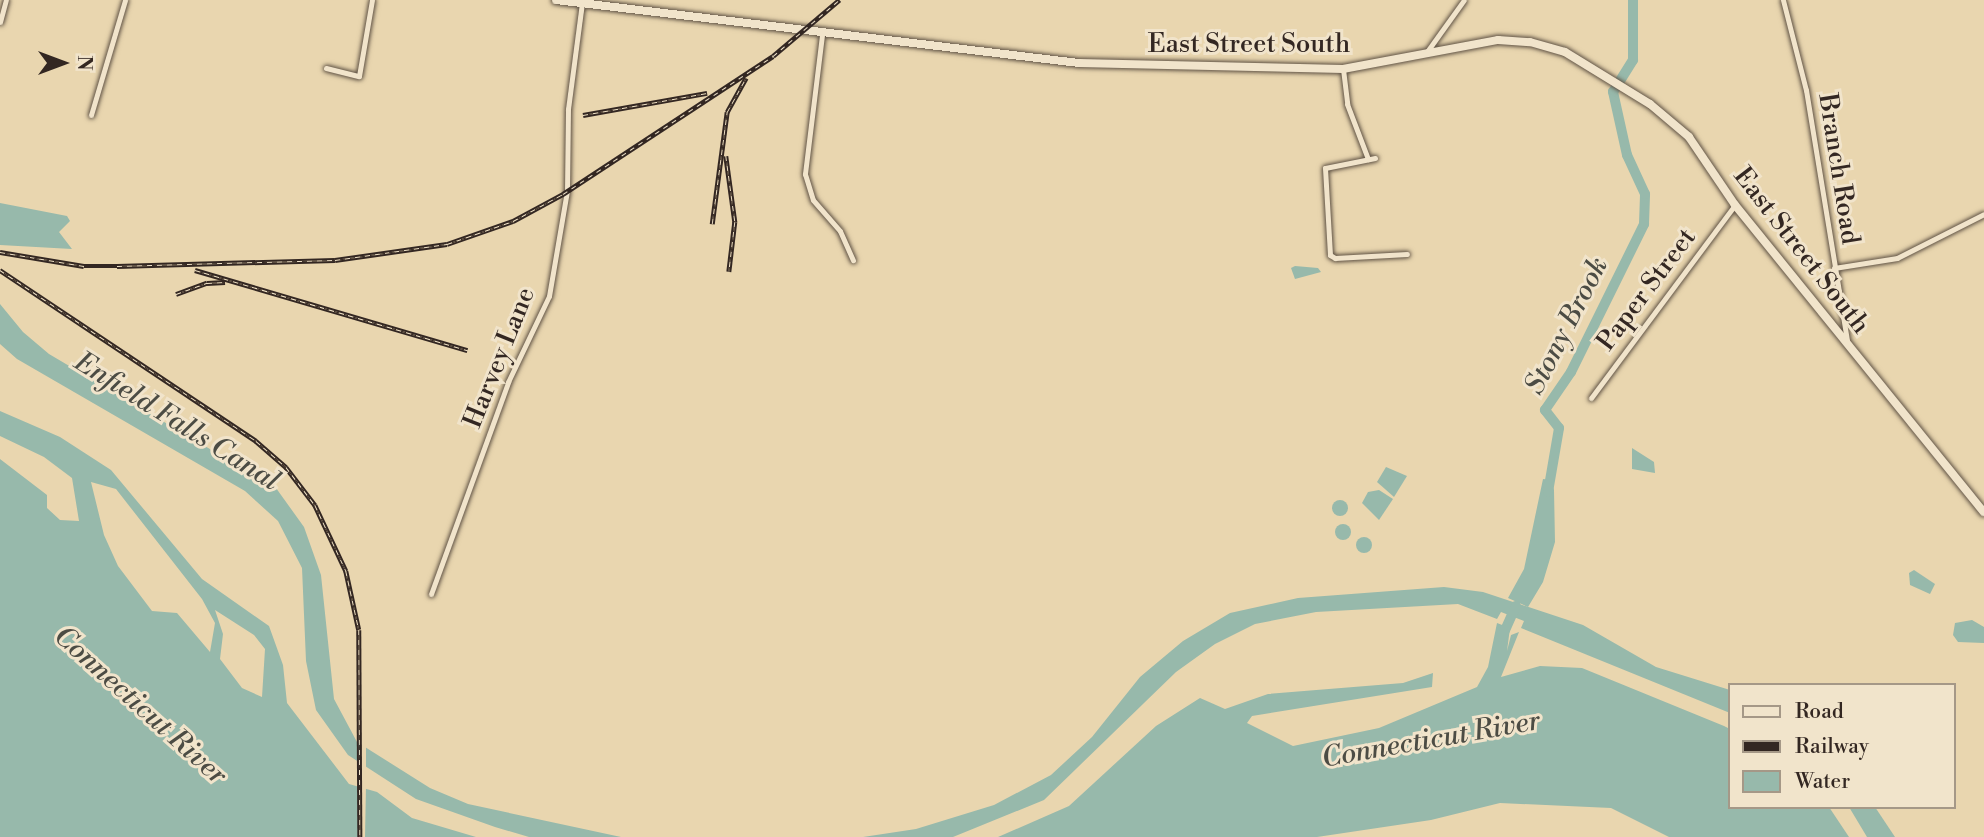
<!DOCTYPE html>
<html>
<head>
<meta charset="utf-8">
<style>
	body { margin:0 }
	#map { position:relative; width:1984px; height:837px; overflow:hidden; background:#e9d6af; font-family:"Libre Bodoni",serif }
	div>[style] { position:absolute }
	[style*='--x'] { left:calc(var(--x)*1px); top:calc(var(--y)*1px); width:calc(var(--w)*1px); rotate:calc(var(--a)*1deg) }
	.water>* { inset:0; background:#97b9ab }
	.round { border-radius:50% }
	.pier>* { inset:0; background:#e9d6af }
	.river>* { height:10px; margin:-5px; padding:0 5px; transform-origin:5px; border-radius:5px; background:#97b9ab }
	.roads { filter:drop-shadow(0 0 2px #605345) drop-shadow(0 0 2px #605345) }
	.minor>* { height:5px; margin:-2.5px; padding:0 2.5px; transform-origin:2.5px; border-radius:2.5px; background:#f1e4cb }
	.secondary>* { height:8px; margin:-4px; padding:0 4px; transform-origin:4px; border-radius:4px; background:#f1e4cb }
	.rail>* { height:4.5px; margin-top:-2.25px; transform-origin:0; background:repeating-linear-gradient(90deg,#f1e4cb 0 5px,#332722 0 10px); box-sizing:border-box; border-block:2px solid #332722 }
	span { translate:-50% -50%; white-space:nowrap; text-align:center; line-height:1.15; -webkit-text-stroke:6px #f1e4cb; paint-order:stroke }
	.street-label { font-size:26px; color:#332722 }
	.water-label { font-size:28px; color:#4c4c44; font-style:italic }
	.legend { position:absolute; left:1728px; top:683px; width:228px; height:126px; box-sizing:border-box; background:#f1e4cb; border:2px solid #a59887; margin:0; padding:9px 12px; list-style:none; font-size:21px; color:#332722 }
	.legend li { display:flex; align-items:center; gap:14px; height:35px }
	.legend b { width:35px; border:2px solid #a59887 }
	.north { position:absolute; left:28px; top:28px; width:70px; height:70px; -webkit-text-stroke:5px #f1e4cb; paint-order:stroke; rotate:90deg; font-size:19px; font-weight:700; line-height:28px; text-align:center; color:#332722 }
	.north::after { content:''; display:block; margin:auto; width:24px; height:32px; background:#332722; clip-path:polygon(50% 0,100% 100%,50% 72%,0 100%) }
</style>
</head>
<body>
<div id="map">
	<div class="water">
		<div style="clip-path:polygon(0 203px,67px 216px,70px 221px,59px 232px,72px 249px,0 245px)"></div>
		<div style="clip-path:polygon(1295px 266px,1318px 268px,1321px 272px,1295px 279px,1291px 268px)"></div>
		<div style="clip-path:polygon(0 304px,23px 332px,49px 354px,276px 488px,304px 527px,321px 575px,334px 699px,357px 742px,430px 788px,468px 804px,621px 837px,529px 837px,495px 827px,416px 799px,348px 755px,316px 710px,306px 661px,302px 568px,278px 521px,245px 491px,17px 359px,0 344px)"></div>
		<div style="clip-path:polygon(evenodd,0 411px,60px 437px,111px 470px,202px 579px,269px 626px,283px 665px,287px 703px,349px 784px,377px 792px,412px 818px,476px 837px,0 837px,0 459px,47px 495px,47px 508px,60px 520px,79px 521px,72px 478px,44px 457px,0 436px,0 411px,91px 482px,116px 489px,202px 599px,215px 623px,210px 652px,177px 613px,152px 611px,118px 566px,104px 535px,91px 482px,0 411px,215px 610px,254px 635px,265px 649px,262px 697px,242px 688px,220px 659px,223px 634px,215px 610px)"></div>
		<div style="clip-path:polygon(1632px 448px,1654px 462px,1655px 473px,1632px 469px)"></div>
		<div style="clip-path:polygon(1386px 467px,1407px 476px,1394px 497px,1377px 482px)"></div>
		<div style="clip-path:polygon(1543px 479px,1551px 480px,1554px 490px,1555px 542px,1543px 582px,1528px 607px,1508px 598px,1524px 569px)"></div>
		<div style="clip-path:polygon(1379px 490px,1393px 499px,1379px 520px,1362px 503px,1368px 492px)"></div>
		<div class="round" style="left:1332px;top:500px;width:16px;height:16px"></div>
		<div class="round" style="left:1335px;top:524px;width:16px;height:16px"></div>
		<div class="round" style="left:1356px;top:537px;width:16px;height:16px"></div>
		<div style="clip-path:polygon(1914px 570px,1935px 584px,1930px 594px,1910px 585px,1909px 573px)"></div>
		<div style="clip-path:polygon(1444px 587px,1483px 592px,1583px 625px,1656px 667px,1730px 690px,1730px 713px,1521px 628px,1524px 621px,1501px 612px,1497px 619px,1458px 604px,1316px 612px,1255px 624px,1215px 644px,1176px 672px,1044px 800px,953px 837px,863px 837px,916px 829px,994px 805px,1051px 775px,1092px 737px,1140px 677px,1183px 641px,1230px 613px,1298px 598px)"></div>
		<div style="clip-path:polygon(1972px 620px,1984px 627px,1984px 643px,1958px 642px,1953px 635px,1955px 623px)"></div>
		<div style="clip-path:polygon(1497px 623px,1510px 628px,1507px 651px,1511px 635px,1519px 632px,1501px 677px,1540px 666px,1582px 668px,1724px 726px,1730px 729px,1730px 807px,1829px 807px,1849px 837px,1669px 837px,1611px 808px,1500px 803px,1431px 820px,1317px 837px,998px 837px,1069px 806px,1156px 726px,1200px 698px,1225px 709px,1268px 694px,1403px 683px,1433px 673px,1432px 687px,1252px 716px,1247px 723px,1293px 746px,1379px 728px,1477px 687px,1488px 667px)"></div>
		<div style="clip-path:polygon(1849px 807px,1875px 807px,1895px 837px,1867px 837px)"></div>
	</div>
	<div class="pier">
		<div style="clip-path:polygon(360px 739px,366px 744px,366px 772px,359px 767px)"></div>
		<div style="clip-path:polygon(359px 784px,366px 786px,365px 837px,359px 837px)"></div>
	</div>
	<div class="river">
		<div style="--x:1548;--y:492;--w:65;--a:-80.2"></div>
		<div style="--x:1559;--y:428;--w:23;--a:-128"></div>
		<div style="--x:1545;--y:410;--w:46;--a:-55.6"></div>
		<div style="--x:1571;--y:372;--w:165;--a:-63.7"></div>
		<div style="--x:1644;--y:224;--w:30;--a:-88"></div>
		<div style="--x:1645;--y:194;--w:43;--a:-114.8"></div>
		<div style="--x:1627;--y:155;--w:65;--a:-102.5"></div>
		<div style="--x:1613;--y:92;--w:38;--a:-58"></div>
		<div style="--x:1633;--y:60;--w:60;--a:-90"></div>
		<div style="--x:1502;--y:637;--w:34;--a:-66"></div>
	</div>
	<div class="roads">
		<div class="minor">
			<div style="--x:1783;--y:0;--w:93;--a:75.7"></div>
			<div style="--x:1806;--y:90;--w:254;--a:80.7"></div>
			<div style="--x:0;--y:22;--w:23;--a:-75"></div>
			<div style="--x:822;--y:35;--w:140;--a:97"></div>
			<div style="--x:805;--y:174;--w:27;--a:73"></div>
			<div style="--x:813;--y:200;--w:41;--a:48.9"></div>
			<div style="--x:840;--y:231;--w:32;--a:66"></div>
			<div style="--x:1426;--y:53;--w:65;--a:-54.4"></div>
			<div style="--x:326;--y:68;--w:34;--a:14"></div>
			<div style="--x:359;--y:76;--w:77;--a:-80.3"></div>
			<div style="--x:1343;--y:69;--w:35;--a:83"></div>
			<div style="--x:1347;--y:104;--w:59;--a:69.1"></div>
			<div style="--x:91;--y:115;--w:120;--a:-73.5"></div>
			<div style="--x:1375;--y:158;--w:51;--a:168.7"></div>
			<div style="--x:1325;--y:168;--w:87;--a:86.7"></div>
			<div style="--x:1330;--y:255;--w:6;--a:31"></div>
			<div style="--x:1335;--y:258;--w:72;--a:-3.2"></div>
			<div style="--x:1834;--y:268;--w:64;--a:-9"></div>
			<div style="--x:1897;--y:258;--w:97;--a:-26.8"></div>
			<div style="--x:1591;--y:398;--w:241;--a:-53.3"></div>
			<div style="--x:431;--y:594;--w:226;--a:-70"></div>
			<div style="--x:508;--y:382;--w:95;--a:-64.5"></div>
			<div style="--x:549;--y:296;--w:107;--a:-80.3"></div>
			<div style="--x:567;--y:191;--w:82;--a:-89.3"></div>
			<div style="--x:568;--y:109;--w:107;--a:-82.5"></div>
		</div>
		<div class="secondary">
			<div style="--x:556;--y:0;--w:527;--a:6.87"></div>
			<div style="--x:1079;--y:63;--w:264;--a:1.3"></div>
			<div style="--x:1343;--y:69;--w:158;--a:-10.6"></div>
			<div style="--x:1498;--y:40;--w:32;--a:4"></div>
			<div style="--x:1530;--y:42;--w:36;--a:16"></div>
			<div style="--x:1565;--y:52;--w:100;--a:31.5"></div>
			<div style="--x:1650;--y:104;--w:51;--a:40.2"></div>
			<div style="--x:1689;--y:137;--w:82;--a:55.9"></div>
			<div style="--x:1735;--y:205;--w:395;--a:51"></div>
		</div>
	</div>
	<div class="rail">
		<div style="--x:583;--y:115;--w:126;--a:-10.1"></div>
		<div style="--x:726;--y:156;--w:67;--a:82.2"></div>
		<div style="--x:735;--y:222;--w:50;--a:96.8"></div>
		<div style="--x:712;--y:224;--w:113;--a:-82.4"></div>
		<div style="--x:727;--y:112;--w:39;--a:-61"></div>
		<div style="--x:0;--y:252;--w:85;--a:9.5"></div>
		<div style="--x:84;--y:266;--w:33;--a:0"></div>
		<div style="--x:117;--y:266;--w:218;--a:-1.6"></div>
		<div style="--x:335;--y:260;--w:113;--a:-8.1"></div>
		<div style="--x:447;--y:244;--w:70;--a:-19.2"></div>
		<div style="--x:513;--y:221;--w:57;--a:-28.4"></div>
		<div style="--x:563;--y:194;--w:251;--a:-33.3"></div>
		<div style="--x:773;--y:56;--w:87;--a:-40.3"></div>
		<div style="--x:0;--y:270;--w:308;--a:33.7"></div>
		<div style="--x:256;--y:441;--w:40;--a:41"></div>
		<div style="--x:286;--y:467;--w:48;--a:52.7"></div>
		<div style="--x:315;--y:505;--w:73;--a:64.8"></div>
		<div style="--x:346;--y:571;--w:60;--a:77.6"></div>
		<div style="--x:359;--y:630;--w:207;--a:89.7"></div>
		<div style="--x:195;--y:270;--w:284;--a:16.4"></div>
		<div style="--x:176;--y:294;--w:33;--a:-20"></div>
		<div style="--x:207;--y:283;--w:18;--a:-3"></div>
	</div>
	<div class="street-label">
		<span style="left:1249px;top:45px">East Street South</span>
		<span style="left:1838px;top:169px;rotate:81deg">Branch Road</span>
		<span style="left:1801px;top:251px;rotate:52deg">East Street South</span>
		<span style="left:1647px;top:290px;rotate:-53deg">Paper Street</span>
		<span style="left:500px;top:358px;rotate:-68deg">Harvey Lane</span>
	</div>
	<div class="water-label">
		<span style="left:1567px;top:326px;rotate:-63deg">Stony Brook</span>
		<span style="left:177px;top:422px;rotate:32deg">Enfield Falls Canal</span>
		<span style="left:140px;top:706px;rotate:42deg">Connecticut River</span>
		<span style="left:1431px;top:740px;rotate:-10deg">Connecticut River</span>
	</div>
	<ul class="legend">
	<li><b style="height:9px;background:#f1e4cb"></b>Road</li>
	<li><b style="height:9px;background:#332722"></b>Railway</li>
	<li><b style="height:19px;background:#97b9ab"></b>Water</li>
	</ul>
	<div class="north">N</div>
</div>
</body>
</html>
